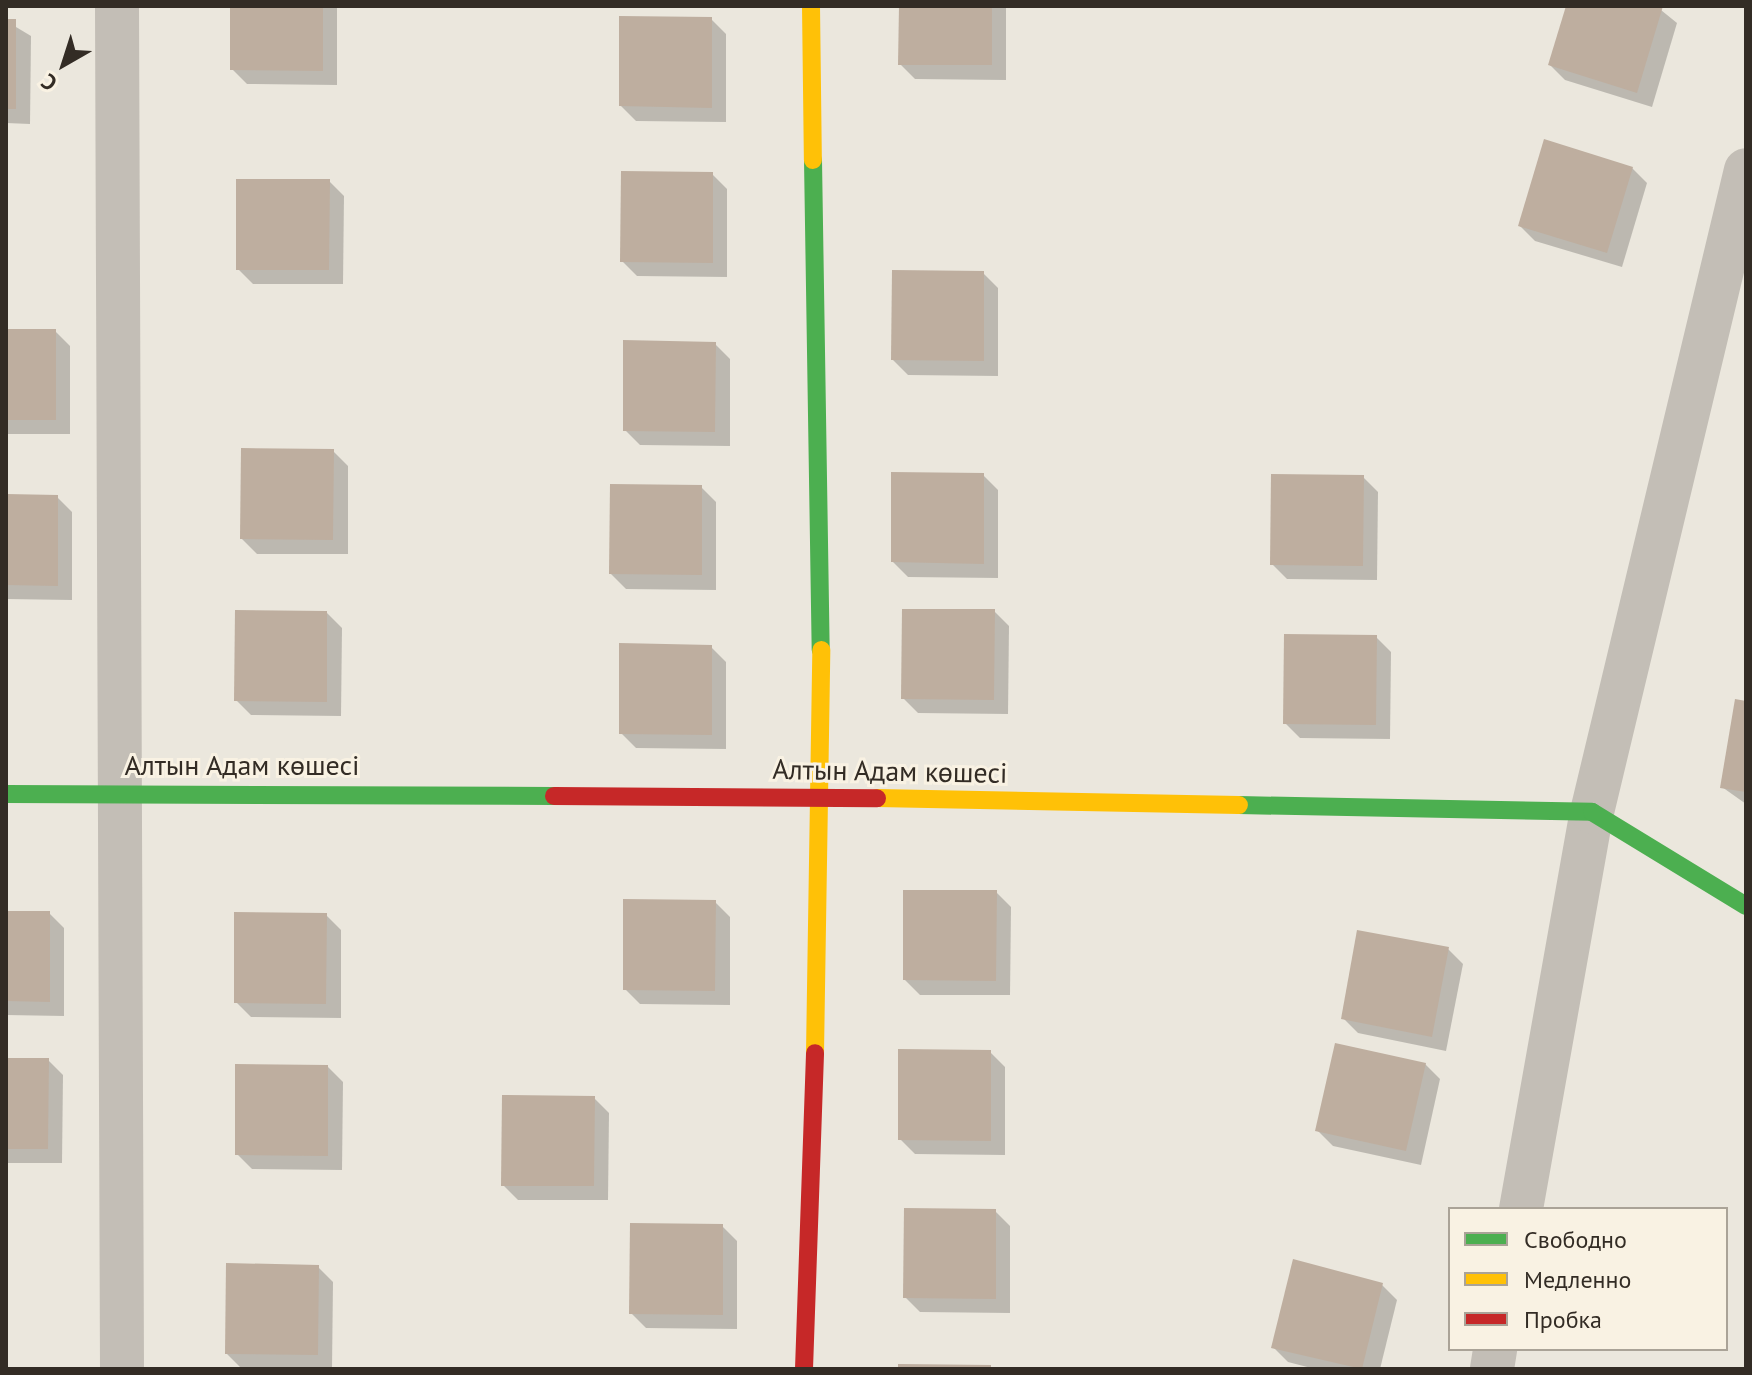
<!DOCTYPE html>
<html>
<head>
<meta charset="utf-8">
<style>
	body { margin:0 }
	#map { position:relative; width:1752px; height:1375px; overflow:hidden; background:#ebe7dd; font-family:"PT Sans",sans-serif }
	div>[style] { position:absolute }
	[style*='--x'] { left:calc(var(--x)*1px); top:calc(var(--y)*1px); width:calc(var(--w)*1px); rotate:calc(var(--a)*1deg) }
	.shadow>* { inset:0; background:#0003 }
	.building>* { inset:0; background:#beae9f }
	.street>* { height:44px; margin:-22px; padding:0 22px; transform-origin:22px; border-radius:22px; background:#c3beb6 }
	.fast>* { height:18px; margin:-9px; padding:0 9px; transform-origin:9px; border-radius:9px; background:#4caf50 }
	.slow>* { height:18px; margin:-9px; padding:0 9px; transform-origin:9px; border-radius:9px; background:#ffc107 }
	.jam>* { height:18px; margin:-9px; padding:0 9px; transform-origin:9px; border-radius:9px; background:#c62828 }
	span { translate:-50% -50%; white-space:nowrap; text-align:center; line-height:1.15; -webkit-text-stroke:6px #f9f2e3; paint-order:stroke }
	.street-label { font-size:28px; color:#332c25 }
	.frame { position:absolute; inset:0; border:8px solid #332c25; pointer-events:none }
	.legend { position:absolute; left:1448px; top:1207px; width:280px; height:144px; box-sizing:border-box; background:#f9f2e3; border:2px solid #aaa397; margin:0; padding:10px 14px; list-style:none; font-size:24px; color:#332c25 }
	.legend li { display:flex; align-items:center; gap:16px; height:40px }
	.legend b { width:40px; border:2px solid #aaa397 }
	.north { position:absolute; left:24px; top:24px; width:80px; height:80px; -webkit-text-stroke:6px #f9f2e3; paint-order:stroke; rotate:219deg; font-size:22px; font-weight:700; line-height:32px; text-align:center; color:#332c25 }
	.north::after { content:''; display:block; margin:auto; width:28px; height:36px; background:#332c25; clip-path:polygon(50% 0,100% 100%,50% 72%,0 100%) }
</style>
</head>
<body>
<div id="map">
	<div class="shadow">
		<div style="clip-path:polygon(232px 6px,337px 6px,337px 85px,247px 84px,232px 69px)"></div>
		<div style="clip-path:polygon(901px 6px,1006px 6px,1006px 80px,915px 79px,900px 64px)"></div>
		<div style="clip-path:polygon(1568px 6px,1656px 6px,1677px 23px,1652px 107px,1565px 80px,1550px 65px)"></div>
		<div style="clip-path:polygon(711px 19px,726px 34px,726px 122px,636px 121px,621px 106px)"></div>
		<div style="clip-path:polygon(6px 21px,31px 36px,30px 124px,6px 123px)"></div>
		<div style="clip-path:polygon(1632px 168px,1647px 183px,1622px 267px,1535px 241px,1520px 226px)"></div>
		<div style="clip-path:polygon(712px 174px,727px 189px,727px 277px,637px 276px,622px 261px)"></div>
		<div style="clip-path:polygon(329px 181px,344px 196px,343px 284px,253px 284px,238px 269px)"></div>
		<div style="clip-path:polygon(983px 273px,998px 288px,998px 376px,908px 375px,893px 360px)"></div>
		<div style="clip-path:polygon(6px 331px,55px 331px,70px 346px,70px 434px,6px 434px)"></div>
		<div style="clip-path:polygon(715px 344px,730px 359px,730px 446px,640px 445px,625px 430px)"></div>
		<div style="clip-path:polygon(333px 451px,348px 466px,348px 554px,257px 554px,242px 539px)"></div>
		<div style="clip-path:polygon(983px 475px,998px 490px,998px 578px,908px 577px,893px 562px)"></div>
		<div style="clip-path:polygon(1363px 477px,1378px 492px,1377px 580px,1287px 579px,1272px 564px)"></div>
		<div style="clip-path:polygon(701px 487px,716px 502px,716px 590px,626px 589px,611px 574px)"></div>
		<div style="clip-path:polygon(6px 496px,57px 497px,72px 512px,72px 600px,6px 599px)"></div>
		<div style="clip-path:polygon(994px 611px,1009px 626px,1008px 714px,918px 713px,903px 698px)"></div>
		<div style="clip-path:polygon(327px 613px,342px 628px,341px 716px,251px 715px,236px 700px)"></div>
		<div style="clip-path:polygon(1376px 637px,1391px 652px,1390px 739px,1300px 738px,1285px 723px)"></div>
		<div style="clip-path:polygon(711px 647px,726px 662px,726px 749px,636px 748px,621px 733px)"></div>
		<div style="clip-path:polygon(1746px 703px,1746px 804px,1722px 787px)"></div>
		<div style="clip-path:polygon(996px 892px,1011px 907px,1010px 995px,920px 995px,905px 980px)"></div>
		<div style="clip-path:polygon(715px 902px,730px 917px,730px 1005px,640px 1004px,625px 989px)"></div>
		<div style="clip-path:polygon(6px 913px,49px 913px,64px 928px,64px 1016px,6px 1015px)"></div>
		<div style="clip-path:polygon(326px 915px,341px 930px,341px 1018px,251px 1017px,236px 1002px)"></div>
		<div style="clip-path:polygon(1448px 949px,1463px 964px,1446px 1051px,1358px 1033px,1343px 1018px)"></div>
		<div style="clip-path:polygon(990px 1052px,1005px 1067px,1005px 1155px,915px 1154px,900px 1139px)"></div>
		<div style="clip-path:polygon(6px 1060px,48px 1060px,63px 1075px,62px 1163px,6px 1163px)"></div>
		<div style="clip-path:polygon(1425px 1064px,1440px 1079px,1421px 1165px,1333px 1146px,1318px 1131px)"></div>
		<div style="clip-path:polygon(328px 1067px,343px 1082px,342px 1170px,252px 1169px,237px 1154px)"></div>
		<div style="clip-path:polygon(594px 1098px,609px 1113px,608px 1200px,518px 1200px,503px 1185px)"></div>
		<div style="clip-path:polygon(995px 1211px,1010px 1226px,1010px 1313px,920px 1312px,905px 1297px)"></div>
		<div style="clip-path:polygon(722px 1226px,737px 1241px,737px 1329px,646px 1328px,631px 1313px)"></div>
		<div style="clip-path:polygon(318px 1267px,333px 1282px,332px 1369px,242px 1369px,227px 1354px)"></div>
		<div style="clip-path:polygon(1382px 1285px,1397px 1300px,1380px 1369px,1315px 1369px,1288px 1362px,1273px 1347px)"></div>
	</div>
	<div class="building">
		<div style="clip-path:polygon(230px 6px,323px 6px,323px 71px,230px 70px)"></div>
		<div style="clip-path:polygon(899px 6px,992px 6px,992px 65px,898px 65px)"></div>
		<div style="clip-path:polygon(1566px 6px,1663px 6px,1637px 93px,1548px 65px)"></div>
		<div style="clip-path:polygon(619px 16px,712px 17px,712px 108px,619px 106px)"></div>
		<div style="clip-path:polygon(6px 19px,16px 19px,16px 109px,6px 109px)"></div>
		<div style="clip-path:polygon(1544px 139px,1633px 167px,1607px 253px,1518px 226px)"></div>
		<div style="clip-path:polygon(621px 171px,713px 172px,713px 263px,620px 262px)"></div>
		<div style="clip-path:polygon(236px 179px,330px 179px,329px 270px,236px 270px)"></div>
		<div style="clip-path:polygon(892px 270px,984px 271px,984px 361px,891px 360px)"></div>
		<div style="clip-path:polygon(6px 329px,56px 329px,56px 420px,6px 420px)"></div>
		<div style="clip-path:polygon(623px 340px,716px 342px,715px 432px,623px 431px)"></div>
		<div style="clip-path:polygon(241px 448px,334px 449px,333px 540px,240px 539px)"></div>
		<div style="clip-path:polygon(891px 472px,984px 473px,984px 564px,891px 562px)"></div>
		<div style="clip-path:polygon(1271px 474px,1364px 475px,1363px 566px,1270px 565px)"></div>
		<div style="clip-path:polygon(610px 484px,702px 485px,702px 575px,609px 574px)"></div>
		<div style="clip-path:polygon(6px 494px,58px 495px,58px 586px,6px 585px)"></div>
		<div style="clip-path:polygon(902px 609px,995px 609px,994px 700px,901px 699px)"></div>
		<div style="clip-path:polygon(235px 610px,327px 611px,327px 702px,234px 701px)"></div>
		<div style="clip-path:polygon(1284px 634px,1377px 635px,1376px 725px,1283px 724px)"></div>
		<div style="clip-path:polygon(619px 643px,712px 645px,712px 735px,619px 734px)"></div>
		<div style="clip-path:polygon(1735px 699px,1746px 701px,1746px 792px,1720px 788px)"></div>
		<div style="clip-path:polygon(903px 890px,997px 890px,996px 981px,903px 980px)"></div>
		<div style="clip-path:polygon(623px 899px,716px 900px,715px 991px,623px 990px)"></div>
		<div style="clip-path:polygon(6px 911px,50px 911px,50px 1002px,6px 1001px)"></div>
		<div style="clip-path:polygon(234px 912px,327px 913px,326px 1004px,234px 1003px)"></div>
		<div style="clip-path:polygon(1357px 930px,1449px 947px,1432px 1037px,1341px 1019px)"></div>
		<div style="clip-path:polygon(1335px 1043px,1426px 1063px,1406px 1151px,1315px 1131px)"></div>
		<div style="clip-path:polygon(898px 1049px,991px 1050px,991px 1141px,898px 1140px)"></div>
		<div style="clip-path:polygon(6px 1058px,49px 1058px,48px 1149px,6px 1149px)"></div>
		<div style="clip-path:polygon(235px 1064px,328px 1065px,328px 1156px,235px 1155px)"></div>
		<div style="clip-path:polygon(502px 1095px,595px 1096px,594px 1186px,501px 1186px)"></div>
		<div style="clip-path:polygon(904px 1208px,996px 1209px,996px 1299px,903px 1298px)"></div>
		<div style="clip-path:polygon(630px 1223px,723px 1224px,723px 1315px,629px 1314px)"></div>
		<div style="clip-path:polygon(1293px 1259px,1383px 1283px,1362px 1369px,1271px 1348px)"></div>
		<div style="clip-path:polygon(226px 1263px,319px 1265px,318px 1355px,225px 1354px)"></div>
		<div style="clip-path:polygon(898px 1364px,991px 1365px,991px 1369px,898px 1369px)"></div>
	</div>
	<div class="street">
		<div style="--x:117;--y:6;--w:1363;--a:89.79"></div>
		<div style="--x:1521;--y:1209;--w:403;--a:-79.9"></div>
		<div style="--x:1592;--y:812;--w:660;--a:-76.51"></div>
		<div style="--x:1492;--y:1369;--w:20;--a:-81"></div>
	</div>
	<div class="fast">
		<div style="--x:813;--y:160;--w:490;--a:89.1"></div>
		<div style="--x:6;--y:794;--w:548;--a:0.21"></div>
		<div style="--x:1239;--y:805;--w:353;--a:1.1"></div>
		<div style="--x:1592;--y:812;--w:180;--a:31.4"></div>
	</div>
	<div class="slow">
		<div style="--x:811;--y:6;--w:154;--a:89.3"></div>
		<div style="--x:877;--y:798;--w:362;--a:1.1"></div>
		<div style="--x:815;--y:1053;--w:403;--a:-89.1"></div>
	</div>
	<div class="jam">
		<div style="--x:554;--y:796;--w:323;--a:0.4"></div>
		<div style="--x:804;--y:1369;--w:316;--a:-88"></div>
	</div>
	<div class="street-label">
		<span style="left:242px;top:765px">Алтын Адам көшесі</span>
		<span style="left:890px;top:771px;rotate:1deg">Алтын Адам көшесі</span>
	</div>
	<div class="frame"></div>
	<ul class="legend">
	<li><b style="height:10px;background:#4caf50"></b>Свободно</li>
	<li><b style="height:10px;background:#ffc107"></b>Медленно</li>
	<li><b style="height:10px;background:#c62828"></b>Пробка</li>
	</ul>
	<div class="north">С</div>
</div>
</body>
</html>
